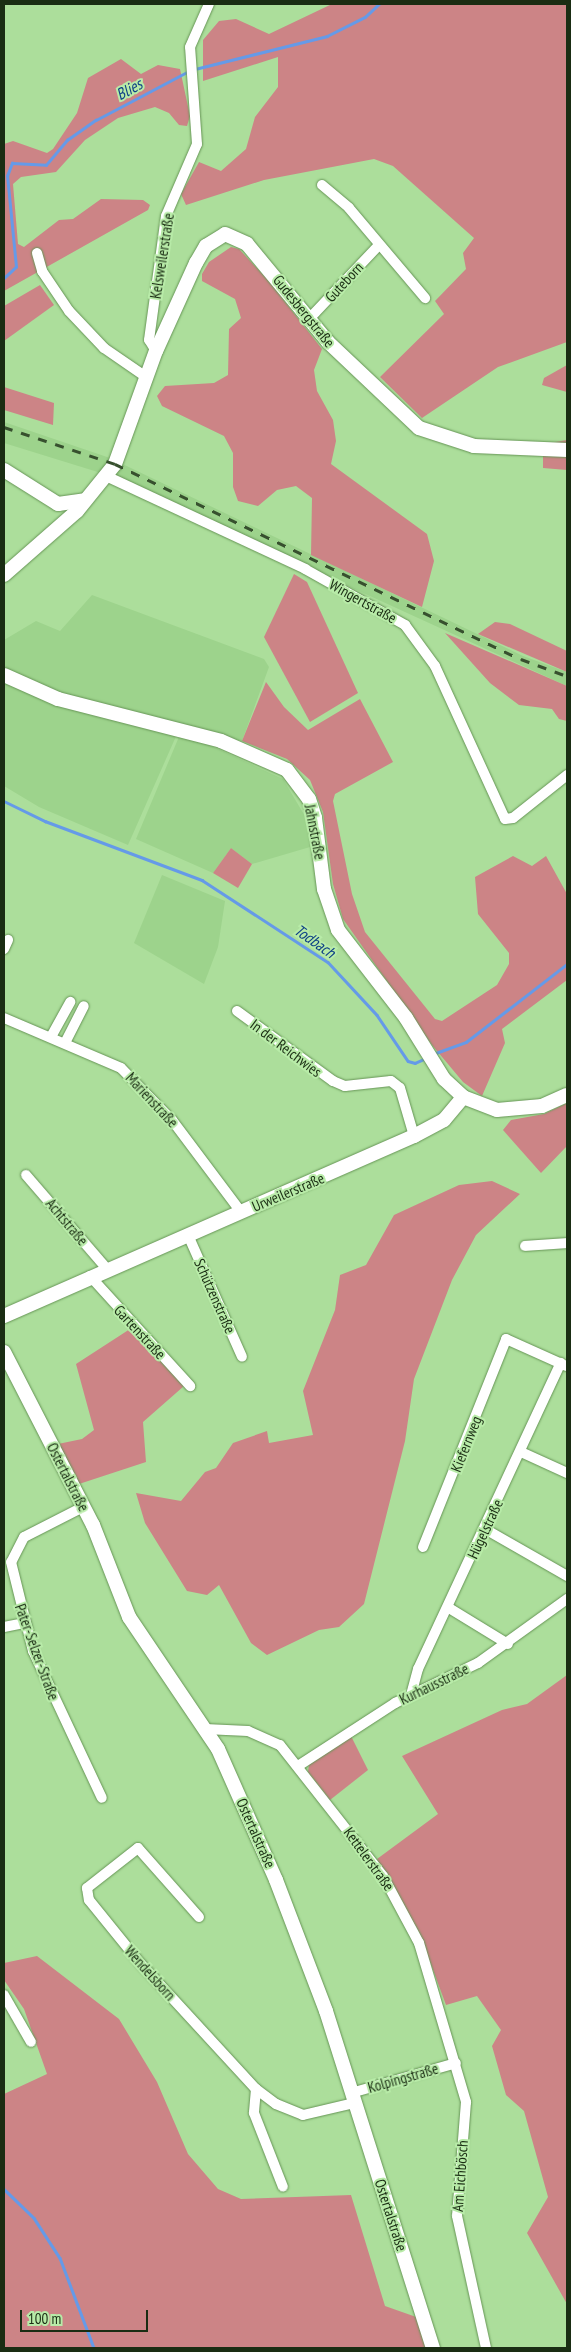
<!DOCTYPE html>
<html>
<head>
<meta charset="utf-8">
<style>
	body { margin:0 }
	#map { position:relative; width:571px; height:2352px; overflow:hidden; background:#acde9b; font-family:"PT Sans Narrow",sans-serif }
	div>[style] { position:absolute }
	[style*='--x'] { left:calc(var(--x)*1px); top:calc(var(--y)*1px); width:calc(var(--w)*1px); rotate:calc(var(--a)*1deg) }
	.built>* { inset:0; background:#9dd38c }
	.green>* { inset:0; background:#cc8486 }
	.stream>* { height:2.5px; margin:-1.25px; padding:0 1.25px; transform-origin:1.25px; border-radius:1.25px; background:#659ae8 }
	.roads { filter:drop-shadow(0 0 1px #669556) drop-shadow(0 0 1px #669556) }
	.street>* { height:10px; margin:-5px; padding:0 5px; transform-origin:5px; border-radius:5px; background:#fff }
	.secondary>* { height:14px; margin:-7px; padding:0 7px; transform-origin:7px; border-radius:7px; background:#fff }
	.rail>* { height:2.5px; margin-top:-1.25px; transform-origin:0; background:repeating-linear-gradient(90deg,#37502e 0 9px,transparent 0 18px) }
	span { translate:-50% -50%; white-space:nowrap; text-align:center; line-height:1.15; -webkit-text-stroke:4px #b8eba8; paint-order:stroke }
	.street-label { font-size:15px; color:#1a2d13 }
	.water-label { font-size:16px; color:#0e4086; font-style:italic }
	.frame { position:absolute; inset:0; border:5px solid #1a2d13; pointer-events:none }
	.scale { position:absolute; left:20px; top:2310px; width:128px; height:22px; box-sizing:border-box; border:2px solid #1a2d13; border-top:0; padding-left:6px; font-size:15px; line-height:18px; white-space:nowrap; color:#1a2d13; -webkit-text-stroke:4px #b8eba8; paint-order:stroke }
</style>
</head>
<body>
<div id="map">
	<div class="built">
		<div style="clip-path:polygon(4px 422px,110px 458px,523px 656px,567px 672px,567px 686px,101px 473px,4px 443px)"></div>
		<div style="clip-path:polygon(92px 595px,264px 659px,269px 667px,242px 741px,181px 725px,128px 845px,39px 807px,4px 786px,4px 640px,36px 621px,60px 631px)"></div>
		<div style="clip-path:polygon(181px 732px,283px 779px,309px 823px,310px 847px,252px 864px,231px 848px,213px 873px,136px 839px)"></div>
		<div style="clip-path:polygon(162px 875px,225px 901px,218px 947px,204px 984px,134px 943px)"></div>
	</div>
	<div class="green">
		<div style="clip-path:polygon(332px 4px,567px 4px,567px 342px,498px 367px,422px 418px,380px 377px,444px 314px,435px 301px,466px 269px,463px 253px,474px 238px,393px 166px,374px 159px,264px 180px,186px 205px,181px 194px,199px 162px,221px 171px,246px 149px,255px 117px,278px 87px,278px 57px,203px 81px,203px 40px,219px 21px,236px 19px,269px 34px)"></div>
		<div style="clip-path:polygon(121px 59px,141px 74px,158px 65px,180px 69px,190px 116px,187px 126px,179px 125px,169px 113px,155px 107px,118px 118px,85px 140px,56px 172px,21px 177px,13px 184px,18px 244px,24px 247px,59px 220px,73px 219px,101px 199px,143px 200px,150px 205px,148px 210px,4px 291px,4px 144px,13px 141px,47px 153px,53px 149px,77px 113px,88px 78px)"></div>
		<div style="clip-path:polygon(231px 247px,239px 249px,267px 279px,322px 349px,314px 370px,317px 391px,333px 420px,336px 441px,331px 464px,427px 534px,434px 561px,422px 607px,311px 555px,312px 498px,296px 486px,277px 490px,258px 506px,238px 501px,233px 487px,233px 453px,224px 436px,162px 406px,157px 396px,165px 386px,214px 383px,228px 375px,229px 329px,241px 318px,235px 299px,202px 281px,202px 274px,209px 262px)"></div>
		<div style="clip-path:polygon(40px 285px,54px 305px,4px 341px,4px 306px)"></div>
		<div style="clip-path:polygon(567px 365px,567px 392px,542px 385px,544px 378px)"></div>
		<div style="clip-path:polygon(4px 387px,54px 403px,53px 425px,4px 410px)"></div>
		<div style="clip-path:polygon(567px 440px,567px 470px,543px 468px,543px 444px)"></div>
		<div style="clip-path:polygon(294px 574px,307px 582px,358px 693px,310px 722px,264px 637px)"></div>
		<div style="clip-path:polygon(495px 622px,510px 624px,567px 651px,567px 672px,478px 634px)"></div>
		<div style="clip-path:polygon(445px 633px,567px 686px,567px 721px,559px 719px,552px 709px,519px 705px,490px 683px)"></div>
		<div style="clip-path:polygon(266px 682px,284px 707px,308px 730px,360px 699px,393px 762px,335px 794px,333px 801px,352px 894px,365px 932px,435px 1019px,442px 1021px,497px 985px,509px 964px,509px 953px,478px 914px,475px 877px,513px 856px,532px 866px,546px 856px,567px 894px,567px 980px,502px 1029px,505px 1043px,482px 1096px,463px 1082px,432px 1045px,343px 919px,333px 884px,323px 812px,310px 780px,287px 759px,242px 741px)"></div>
		<div style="clip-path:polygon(231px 848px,252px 864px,238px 888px,213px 873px)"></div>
		<div style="clip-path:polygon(567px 1103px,567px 1146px,541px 1173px,503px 1130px,511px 1120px,544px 1114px)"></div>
		<div style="clip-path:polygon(492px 1181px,520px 1194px,476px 1235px,452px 1280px,414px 1379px,405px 1441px,364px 1604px,339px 1627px,319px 1630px,267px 1655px,251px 1643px,219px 1585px,207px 1595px,187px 1591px,145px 1523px,136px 1493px,181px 1501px,205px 1472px,216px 1468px,233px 1443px,267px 1431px,269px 1443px,313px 1435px,303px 1391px,335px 1310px,340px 1275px,366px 1265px,394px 1215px,459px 1185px)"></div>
		<div style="clip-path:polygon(130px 1329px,184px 1386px,143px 1422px,146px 1462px,79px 1484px,58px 1444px,82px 1439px,94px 1430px,76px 1364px)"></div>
		<div style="clip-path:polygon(567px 1675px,567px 2304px,527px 2233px,548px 2197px,524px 2111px,506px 2095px,492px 2046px,501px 2030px,477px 1996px,446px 2005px,419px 1932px,377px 1859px,438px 1814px,402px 1756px,502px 1710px,527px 1704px)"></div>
		<div style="clip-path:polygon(351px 1736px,368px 1770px,330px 1800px,308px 1772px,309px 1764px)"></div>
		<div style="clip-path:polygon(37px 1956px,119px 2019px,157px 2082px,188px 2154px,218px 2189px,241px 2199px,351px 2195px,385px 2306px,419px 2318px,429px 2348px,4px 2348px,4px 2094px,47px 2074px,24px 2009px,4px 1980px,4px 1963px)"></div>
	</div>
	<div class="stream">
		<div style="--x:195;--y:69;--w:136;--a:-14"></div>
		<div style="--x:327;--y:36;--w:42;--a:-26.6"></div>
		<div style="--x:365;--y:17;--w:19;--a:-43"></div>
		<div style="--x:4;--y:278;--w:16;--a:-43"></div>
		<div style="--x:16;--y:267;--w:91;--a:-95.6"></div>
		<div style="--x:7;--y:176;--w:14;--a:-69"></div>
		<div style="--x:12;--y:163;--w:34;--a:3"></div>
		<div style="--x:46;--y:165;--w:33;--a:-50"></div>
		<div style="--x:67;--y:140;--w:35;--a:-35"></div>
		<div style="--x:96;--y:120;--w:105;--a:-27.8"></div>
		<div style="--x:4;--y:801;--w:46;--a:26"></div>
		<div style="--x:45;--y:821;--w:168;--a:20.6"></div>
		<div style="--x:202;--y:880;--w:150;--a:33.1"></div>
		<div style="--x:328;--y:962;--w:72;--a:47.2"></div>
		<div style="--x:377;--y:1015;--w:55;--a:56"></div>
		<div style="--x:408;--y:1061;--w:7;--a:16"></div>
		<div style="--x:415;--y:1063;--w:12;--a:-24"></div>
		<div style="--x:433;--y:1054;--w:35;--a:-20"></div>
		<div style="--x:466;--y:1042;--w:128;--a:-37.7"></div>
		<div style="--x:4;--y:2189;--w:42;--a:44"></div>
		<div style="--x:34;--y:2218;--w:48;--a:57"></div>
		<div style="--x:60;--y:2258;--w:96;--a:69.3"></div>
	</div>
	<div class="roads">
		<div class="street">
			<div style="--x:322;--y:185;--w:35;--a:40"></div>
			<div style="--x:349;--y:208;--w:118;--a:49.8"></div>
			<div style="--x:37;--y:253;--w:19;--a:74"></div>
			<div style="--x:42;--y:271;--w:48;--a:56"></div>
			<div style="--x:69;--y:311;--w:51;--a:46.6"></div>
			<div style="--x:104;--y:348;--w:51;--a:34.6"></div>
			<div style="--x:309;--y:319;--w:102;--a:-46.6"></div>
			<div style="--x:156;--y:351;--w:13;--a:-122"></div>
			<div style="--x:149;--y:340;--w:125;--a:-82.2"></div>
			<div style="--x:166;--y:216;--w:78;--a:-66.7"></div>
			<div style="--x:197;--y:144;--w:97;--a:-94.1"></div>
			<div style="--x:190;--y:47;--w:47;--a:-66.2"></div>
			<div style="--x:106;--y:476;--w:220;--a:25"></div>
			<div style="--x:305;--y:569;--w:115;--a:29.2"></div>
			<div style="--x:405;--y:625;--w:51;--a:53.8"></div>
			<div style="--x:435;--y:666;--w:168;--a:65.4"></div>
			<div style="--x:505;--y:819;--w:8;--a:-7"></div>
			<div style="--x:513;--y:818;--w:69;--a:-38.5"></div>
			<div style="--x:4;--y:949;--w:10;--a:-66"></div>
			<div style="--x:237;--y:1011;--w:119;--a:36.1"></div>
			<div style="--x:333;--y:1081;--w:13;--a:23"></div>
			<div style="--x:345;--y:1086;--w:46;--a:-6.2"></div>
			<div style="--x:391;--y:1081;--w:11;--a:38"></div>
			<div style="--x:400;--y:1088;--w:50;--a:73.7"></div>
			<div style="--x:4;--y:1018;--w:127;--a:23.1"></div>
			<div style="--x:121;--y:1068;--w:73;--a:45.6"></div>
			<div style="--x:172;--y:1120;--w:115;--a:53.1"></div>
			<div style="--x:52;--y:1035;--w:38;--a:-61"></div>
			<div style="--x:66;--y:1041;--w:39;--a:-63"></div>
			<div style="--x:26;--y:1175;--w:124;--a:49.2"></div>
			<div style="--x:188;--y:1235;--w:133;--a:66.1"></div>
			<div style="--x:525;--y:1246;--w:42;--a:-4.1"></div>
			<div style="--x:90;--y:1276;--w:149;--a:47.7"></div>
			<div style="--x:521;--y:1452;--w:51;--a:24.5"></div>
			<div style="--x:83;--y:1507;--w:66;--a:153"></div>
			<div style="--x:24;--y:1537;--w:28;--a:117"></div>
			<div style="--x:11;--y:1562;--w:92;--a:76.1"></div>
			<div style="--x:33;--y:1651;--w:162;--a:64.9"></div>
			<div style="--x:485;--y:1529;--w:95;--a:29.8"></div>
			<div style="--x:423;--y:1547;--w:224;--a:-68.2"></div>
			<div style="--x:506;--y:1339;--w:66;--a:24.2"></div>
			<div style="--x:449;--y:1608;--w:69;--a:31.4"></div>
			<div style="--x:4;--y:1627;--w:20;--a:-11"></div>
			<div style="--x:411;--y:1695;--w:27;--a:-75"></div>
			<div style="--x:418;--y:1669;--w:338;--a:-65"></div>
			<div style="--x:205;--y:1729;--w:43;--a:2.7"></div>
			<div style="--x:248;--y:1731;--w:35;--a:24"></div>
			<div style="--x:280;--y:1745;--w:167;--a:51.8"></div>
			<div style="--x:383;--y:1876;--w:76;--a:61.8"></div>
			<div style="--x:419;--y:1943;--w:166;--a:73.5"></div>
			<div style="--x:466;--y:2102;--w:114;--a:94.5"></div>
			<div style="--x:457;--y:2216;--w:135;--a:77.6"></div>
			<div style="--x:298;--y:1766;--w:116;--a:-33"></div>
			<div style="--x:395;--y:1703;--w:92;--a:-25.7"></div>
			<div style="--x:478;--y:1663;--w:110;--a:-35.7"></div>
			<div style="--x:199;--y:1917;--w:92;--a:-131.5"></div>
			<div style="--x:138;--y:1848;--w:65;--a:141.9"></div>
			<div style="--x:87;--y:1888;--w:12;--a:81"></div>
			<div style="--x:89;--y:1900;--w:81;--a:51"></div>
			<div style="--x:140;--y:1963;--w:171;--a:47.4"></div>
			<div style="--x:256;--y:2089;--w:25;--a:37"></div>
			<div style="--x:276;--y:2104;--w:29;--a:22"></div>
			<div style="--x:303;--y:2115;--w:52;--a:-13.2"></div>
			<div style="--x:4;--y:1995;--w:54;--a:60.1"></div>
			<div style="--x:256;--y:2089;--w:24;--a:95"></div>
			<div style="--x:254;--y:2113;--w:79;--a:68.6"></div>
			<div style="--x:351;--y:2093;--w:109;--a:-15.9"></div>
		</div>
		<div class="secondary">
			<div style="--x:4;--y:470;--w:64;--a:32.2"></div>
			<div style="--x:58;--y:504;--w:27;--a:-8"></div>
			<div style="--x:4;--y:575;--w:97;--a:-41.2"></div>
			<div style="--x:77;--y:511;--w:60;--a:-51"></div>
			<div style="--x:115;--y:464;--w:120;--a:-70.1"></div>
			<div style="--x:156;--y:351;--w:97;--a:-65.6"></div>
			<div style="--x:196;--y:263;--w:20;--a:-60"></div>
			<div style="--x:206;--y:246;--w:22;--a:-32"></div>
			<div style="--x:225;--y:234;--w:24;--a:24"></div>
			<div style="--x:247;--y:244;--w:127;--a:50.4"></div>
			<div style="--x:328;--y:342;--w:125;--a:43.4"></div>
			<div style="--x:419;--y:428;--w:58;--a:18.1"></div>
			<div style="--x:474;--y:446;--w:93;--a:2.5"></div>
			<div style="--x:4;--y:675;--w:59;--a:24"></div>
			<div style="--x:58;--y:699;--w:168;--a:14.4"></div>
			<div style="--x:221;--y:741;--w:72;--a:23.7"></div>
			<div style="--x:287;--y:770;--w:36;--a:53"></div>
			<div style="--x:309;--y:799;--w:20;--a:72"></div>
			<div style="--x:315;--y:818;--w:72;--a:82.8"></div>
			<div style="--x:324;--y:889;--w:43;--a:71.1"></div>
			<div style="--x:338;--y:930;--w:111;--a:52.3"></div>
			<div style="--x:406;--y:1018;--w:72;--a:58.1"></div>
			<div style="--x:444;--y:1079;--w:26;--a:43"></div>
			<div style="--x:463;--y:1097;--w:36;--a:21"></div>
			<div style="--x:497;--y:1110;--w:45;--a:-5.1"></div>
			<div style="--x:542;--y:1106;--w:27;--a:-24"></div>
			<div style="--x:4;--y:1316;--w:448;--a:-23.7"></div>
			<div style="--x:414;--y:1136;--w:34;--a:-28"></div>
			<div style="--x:444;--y:1120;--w:30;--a:-50"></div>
			<div style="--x:4;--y:1352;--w:195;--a:62.8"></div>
			<div style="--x:93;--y:1525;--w:99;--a:68.6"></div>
			<div style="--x:129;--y:1617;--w:159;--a:56"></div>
			<div style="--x:218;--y:1749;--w:143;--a:66.1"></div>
			<div style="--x:276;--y:1880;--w:140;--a:69.1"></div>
			<div style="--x:326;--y:2011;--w:354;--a:72.4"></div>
		</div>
	</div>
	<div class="rail">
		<div style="--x:4;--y:427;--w:117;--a:18.4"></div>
		<div style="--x:115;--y:464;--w:450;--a:25.7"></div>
		<div style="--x:521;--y:659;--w:49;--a:20.3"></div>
	</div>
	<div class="street-label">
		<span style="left:162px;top:256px;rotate:-81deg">Kelsweilerstraße</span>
		<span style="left:344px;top:282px;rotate:-47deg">Guteborn</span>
		<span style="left:304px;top:311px;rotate:51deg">Gudesbergstraße</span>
		<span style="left:363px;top:601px;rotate:29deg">Wingertstraße</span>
		<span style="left:315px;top:832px;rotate:79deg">Jahnstraße</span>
		<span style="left:286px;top:1048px;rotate:37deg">In der Reichwies</span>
		<span style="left:152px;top:1100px;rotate:47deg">Marienstraße</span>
		<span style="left:288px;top:1192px;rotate:-23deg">Urweilerstraße</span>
		<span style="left:67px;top:1222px;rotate:50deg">Achtstraße</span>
		<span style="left:215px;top:1296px;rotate:66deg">Schützenstraße</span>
		<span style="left:140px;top:1332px;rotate:47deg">Gartenstraße</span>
		<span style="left:466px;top:1444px;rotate:-68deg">Kiefernweg</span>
		<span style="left:68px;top:1477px;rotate:63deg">Ostertalstraße</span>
		<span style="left:485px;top:1529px;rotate:-65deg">Hügelstraße</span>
		<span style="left:37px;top:1652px;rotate:70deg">Pater-Selzer-Straße</span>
		<span style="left:434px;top:1684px;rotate:-26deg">Kurhausstraße</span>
		<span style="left:256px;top:1833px;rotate:66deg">Ostertalstraße</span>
		<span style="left:369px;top:1859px;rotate:54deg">Kettelerstraße</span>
		<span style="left:150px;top:1973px;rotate:48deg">Wendelsborn</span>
		<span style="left:403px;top:2078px;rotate:-16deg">Kolpingstraße</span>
		<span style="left:460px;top:2176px;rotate:-86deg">Am Eichbösch</span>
		<span style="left:391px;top:2215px;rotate:72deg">Ostertalstraße</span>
	</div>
	<div class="water-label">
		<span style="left:129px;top:89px;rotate:-29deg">Blies</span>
		<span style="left:315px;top:941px;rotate:35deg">Todbach</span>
	</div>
	<div class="frame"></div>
	<div class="scale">100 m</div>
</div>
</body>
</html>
